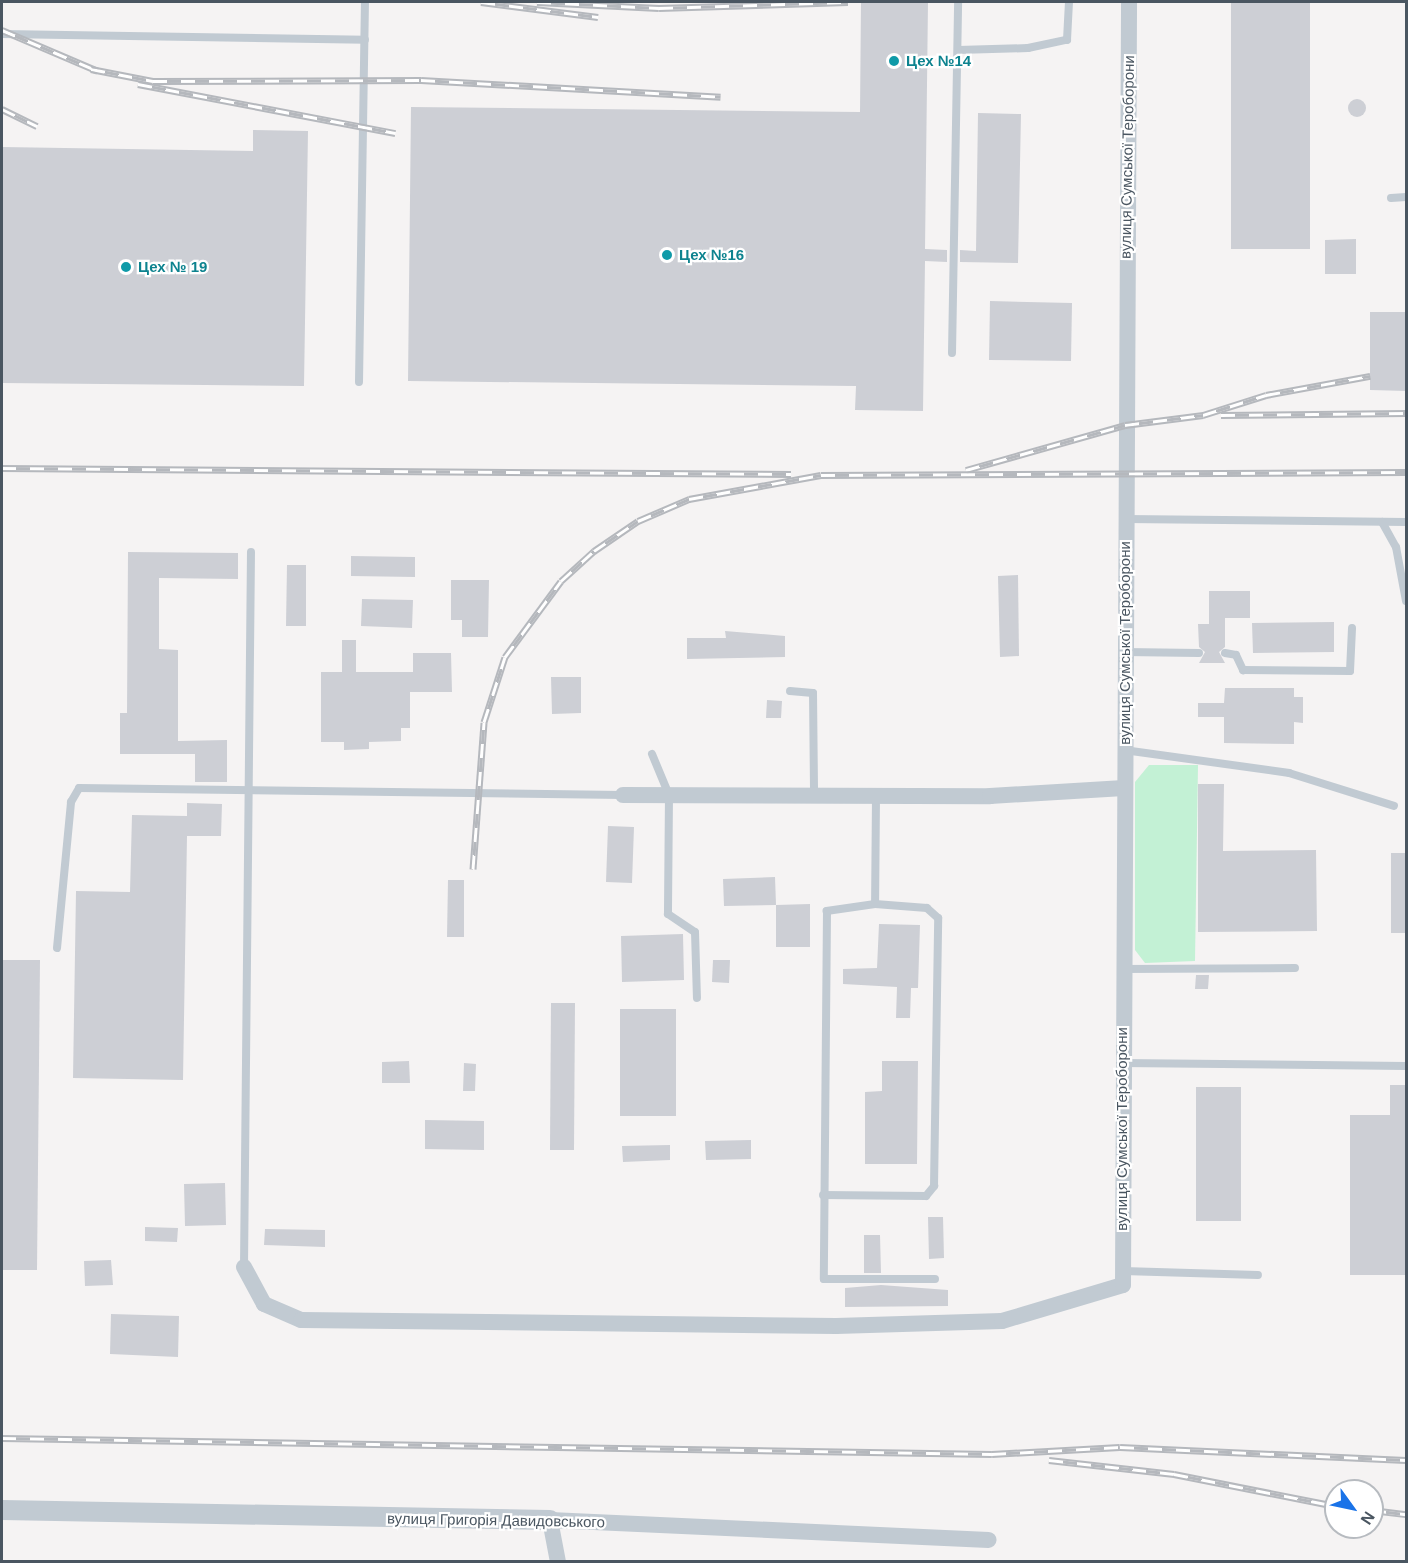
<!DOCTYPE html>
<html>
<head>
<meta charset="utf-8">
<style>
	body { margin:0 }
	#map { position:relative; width:1408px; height:1563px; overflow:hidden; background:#f5f3f3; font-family:Helvetica,sans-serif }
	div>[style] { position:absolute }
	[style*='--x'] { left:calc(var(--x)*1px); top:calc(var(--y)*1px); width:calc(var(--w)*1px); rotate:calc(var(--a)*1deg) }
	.green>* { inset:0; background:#c3f1d5 }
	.building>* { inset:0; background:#cdcfd5 }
	.round { border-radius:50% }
	.service>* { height:8px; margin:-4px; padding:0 4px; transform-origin:4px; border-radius:4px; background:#c1cad2 }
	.minor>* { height:16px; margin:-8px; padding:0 8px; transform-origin:8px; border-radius:8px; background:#c1cad2 }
	.tertiary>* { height:20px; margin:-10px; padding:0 10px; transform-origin:10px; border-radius:10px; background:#c1cad2 }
	.rail>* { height:7px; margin-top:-3.5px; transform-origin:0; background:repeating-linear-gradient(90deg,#fff 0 14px,#b5b8bd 0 28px); box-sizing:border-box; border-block:2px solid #b5b8bd }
	.dots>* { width:16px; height:16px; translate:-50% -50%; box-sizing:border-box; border:3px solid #fff; border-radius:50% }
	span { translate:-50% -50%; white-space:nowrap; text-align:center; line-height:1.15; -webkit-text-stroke:4.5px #fff; paint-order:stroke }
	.culture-label { font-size:15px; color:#0d838f; font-weight:700 }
	.left { translate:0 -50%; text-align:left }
	.street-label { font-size:15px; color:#4a5661 }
	.frame { position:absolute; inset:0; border:3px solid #4a5661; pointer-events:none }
	.north { position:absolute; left:1324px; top:1479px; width:60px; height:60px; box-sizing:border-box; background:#fff; border:2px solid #b7bbc0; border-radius:50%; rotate:123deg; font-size:16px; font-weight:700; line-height:24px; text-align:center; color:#4a5661 }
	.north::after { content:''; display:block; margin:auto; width:21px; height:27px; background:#1a73e8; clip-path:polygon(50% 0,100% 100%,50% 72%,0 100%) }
</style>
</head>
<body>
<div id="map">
	<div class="green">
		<div style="clip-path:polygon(1149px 765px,1198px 765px,1195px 961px,1145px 963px,1135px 950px,1135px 782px)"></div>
	</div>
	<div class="building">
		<div style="clip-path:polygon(861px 2px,928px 2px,925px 249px,947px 250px,947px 262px,925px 261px,923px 411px,855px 410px,856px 386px,408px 381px,411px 107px,860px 112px)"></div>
		<div style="clip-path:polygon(1231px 2px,1310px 2px,1310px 249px,1231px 249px)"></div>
		<div class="round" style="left:1348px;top:99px;width:18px;height:18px"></div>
		<div style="clip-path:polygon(978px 113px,1021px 114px,1018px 263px,960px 262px,960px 250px,976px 251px)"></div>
		<div style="clip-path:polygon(253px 130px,308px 131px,304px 386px,2px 383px,2px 147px,253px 151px)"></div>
		<div style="clip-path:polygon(1356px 239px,1356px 274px,1325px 274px,1325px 240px)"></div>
		<div style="clip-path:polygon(990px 301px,1072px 303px,1071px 361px,989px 360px)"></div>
		<div style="clip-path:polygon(1370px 312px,1407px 312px,1407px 391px,1370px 390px)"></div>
		<div style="clip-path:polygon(128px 552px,238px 553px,238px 579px,159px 578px,159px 649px,178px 650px,178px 741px,227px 740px,227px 782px,195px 782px,195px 754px,120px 754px,120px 713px,127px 713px)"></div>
		<div style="clip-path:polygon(351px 556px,415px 557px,415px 577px,351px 576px)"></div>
		<div style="clip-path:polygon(287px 565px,306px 565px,306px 626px,286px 626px)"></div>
		<div style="clip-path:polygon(1018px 575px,1019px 656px,1000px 657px,998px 576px)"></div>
		<div style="clip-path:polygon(451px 580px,489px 580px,488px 637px,462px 637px,462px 620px,451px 620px)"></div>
		<div style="clip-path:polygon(1209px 591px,1250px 591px,1250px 618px,1225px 618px,1225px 647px,1219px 652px,1225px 663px,1199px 663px,1205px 652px,1199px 647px,1198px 624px,1209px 624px)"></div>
		<div style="clip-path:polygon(362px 599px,413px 600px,412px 628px,361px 626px)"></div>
		<div style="clip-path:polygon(1334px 622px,1334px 652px,1253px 653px,1252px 623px)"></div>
		<div style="clip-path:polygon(725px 631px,785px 636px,785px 657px,687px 659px,687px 638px,726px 638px)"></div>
		<div style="clip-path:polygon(342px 640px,356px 640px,356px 672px,413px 672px,413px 653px,451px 653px,452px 692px,410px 692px,410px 728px,401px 728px,401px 741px,369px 742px,369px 749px,344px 750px,344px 742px,321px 742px,321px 672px,342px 672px)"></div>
		<div style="clip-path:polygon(551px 677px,581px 677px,581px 713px,552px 714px)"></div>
		<div style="clip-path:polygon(1225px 688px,1294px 688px,1294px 697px,1303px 697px,1303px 723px,1294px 722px,1294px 744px,1224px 743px,1224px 717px,1198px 717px,1198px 703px,1224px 703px)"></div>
		<div style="clip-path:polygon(767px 700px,782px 701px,781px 718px,766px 718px)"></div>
		<div style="clip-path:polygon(1198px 784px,1224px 784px,1223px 851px,1316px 850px,1317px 931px,1198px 932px)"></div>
		<div style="clip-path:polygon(187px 803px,222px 804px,221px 836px,187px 836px,183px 1080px,73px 1078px,76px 891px,130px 892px,132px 815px,187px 816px)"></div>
		<div style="clip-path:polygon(608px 826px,634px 827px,632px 883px,606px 882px)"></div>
		<div style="clip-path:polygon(1391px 853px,1407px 853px,1407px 933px,1391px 933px)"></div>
		<div style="clip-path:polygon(775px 877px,776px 905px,724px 906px,723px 879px)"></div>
		<div style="clip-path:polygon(448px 880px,464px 880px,464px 937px,447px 937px)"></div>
		<div style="clip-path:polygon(810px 904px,810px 947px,776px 947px,776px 905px)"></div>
		<div style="clip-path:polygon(879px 924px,920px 925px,918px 988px,911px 988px,910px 1018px,896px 1018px,897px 987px,843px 984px,843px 969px,877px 968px)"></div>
		<div style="clip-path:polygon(683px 934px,684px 980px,622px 982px,621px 936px)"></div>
		<div style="clip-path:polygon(2px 960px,40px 960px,37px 1270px,2px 1270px)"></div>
		<div style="clip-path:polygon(713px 960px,730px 960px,729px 983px,712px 982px)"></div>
		<div style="clip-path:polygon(1196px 975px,1209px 975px,1208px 989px,1195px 989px)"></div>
		<div style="clip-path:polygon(551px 1003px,575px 1003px,574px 1150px,550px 1150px)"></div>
		<div style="clip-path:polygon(620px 1009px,676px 1009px,676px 1116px,620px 1116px)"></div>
		<div style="clip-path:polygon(409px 1061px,410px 1083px,382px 1083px,382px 1062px)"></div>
		<div style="clip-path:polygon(882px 1061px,918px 1061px,917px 1164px,865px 1164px,865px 1092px,882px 1091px)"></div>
		<div style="clip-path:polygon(464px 1063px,476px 1064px,475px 1091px,463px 1091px)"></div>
		<div style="clip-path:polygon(1390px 1085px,1407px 1085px,1407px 1275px,1350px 1275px,1350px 1115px,1390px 1115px)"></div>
		<div style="clip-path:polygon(1196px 1087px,1241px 1087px,1241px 1221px,1196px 1221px)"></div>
		<div style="clip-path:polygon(425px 1120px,484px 1121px,484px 1150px,425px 1149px)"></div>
		<div style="clip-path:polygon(751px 1140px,751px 1159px,706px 1160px,705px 1141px)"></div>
		<div style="clip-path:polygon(670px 1145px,670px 1160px,623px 1162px,622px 1146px)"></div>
		<div style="clip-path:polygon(225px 1183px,226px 1225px,185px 1226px,184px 1184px)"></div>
		<div style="clip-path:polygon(928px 1217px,943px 1217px,944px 1258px,929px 1259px)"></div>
		<div style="clip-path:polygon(145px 1227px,178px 1228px,177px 1242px,145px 1241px)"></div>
		<div style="clip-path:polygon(265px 1229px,325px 1230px,325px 1247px,264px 1245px)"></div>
		<div style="clip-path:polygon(864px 1235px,880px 1235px,881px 1273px,864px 1273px)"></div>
		<div style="clip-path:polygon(111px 1260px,113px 1285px,85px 1286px,84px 1261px)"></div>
		<div style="clip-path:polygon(881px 1285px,948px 1290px,948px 1306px,845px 1307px,845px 1288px)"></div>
		<div style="clip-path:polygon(111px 1314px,179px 1316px,178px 1357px,110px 1354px)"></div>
	</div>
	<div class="service">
		<div style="--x:2;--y:34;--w:363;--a:0.9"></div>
		<div style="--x:958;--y:50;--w:70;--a:-1.6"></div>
		<div style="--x:1028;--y:48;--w:40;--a:-12"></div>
		<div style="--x:1067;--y:40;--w:38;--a:-87"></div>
		<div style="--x:1391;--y:198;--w:15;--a:-4"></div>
		<div style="--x:952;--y:353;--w:351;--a:-89"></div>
		<div style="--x:359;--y:382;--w:380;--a:-89.1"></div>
		<div style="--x:1126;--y:519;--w:280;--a:0.6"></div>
		<div style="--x:1382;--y:522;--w:29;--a:61"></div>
		<div style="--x:1396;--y:547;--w:55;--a:79.5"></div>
		<div style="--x:1125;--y:652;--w:74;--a:0.8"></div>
		<div style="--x:1225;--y:653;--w:11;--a:10"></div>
		<div style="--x:1236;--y:655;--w:17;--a:65"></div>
		<div style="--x:1243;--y:670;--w:107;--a:0.5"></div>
		<div style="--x:1350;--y:671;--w:43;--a:-87.3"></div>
		<div style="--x:790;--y:691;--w:23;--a:5"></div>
		<div style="--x:813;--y:693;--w:99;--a:89.4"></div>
		<div style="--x:1124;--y:750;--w:167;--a:7.9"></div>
		<div style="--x:1289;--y:773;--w:110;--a:17.4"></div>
		<div style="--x:652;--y:754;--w:44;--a:67.5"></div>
		<div style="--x:669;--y:795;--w:119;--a:90.5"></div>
		<div style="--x:668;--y:914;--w:32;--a:34"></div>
		<div style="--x:695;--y:932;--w:66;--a:88.3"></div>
		<div style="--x:876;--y:797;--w:107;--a:90.5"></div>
		<div style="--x:875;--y:904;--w:49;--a:171.7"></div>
		<div style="--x:827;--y:911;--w:368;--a:90.5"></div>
		<div style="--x:824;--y:1279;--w:111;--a:0"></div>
		<div style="--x:57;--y:948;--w:147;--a:-84.5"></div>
		<div style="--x:71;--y:802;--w:16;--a:-60"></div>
		<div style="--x:79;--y:788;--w:544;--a:0.74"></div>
		<div style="--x:1123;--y:969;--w:172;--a:-0.3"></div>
		<div style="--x:1122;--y:1063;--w:284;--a:0.6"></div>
		<div style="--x:823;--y:1195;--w:103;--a:0.6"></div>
		<div style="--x:926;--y:1196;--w:13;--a:-51"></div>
		<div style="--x:934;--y:1186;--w:268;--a:-89.1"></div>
		<div style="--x:938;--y:918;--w:15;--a:-138"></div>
		<div style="--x:927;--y:908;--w:52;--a:-175.6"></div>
		<div style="--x:244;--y:1267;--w:715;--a:-89.44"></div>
		<div style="--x:1123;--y:1271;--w:135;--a:1.7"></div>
	</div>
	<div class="minor">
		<div style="--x:623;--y:795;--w:367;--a:0.2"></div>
		<div style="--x:990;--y:796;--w:134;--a:-3.4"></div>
		<div style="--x:244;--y:1267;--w:42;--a:61.6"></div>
		<div style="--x:264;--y:1304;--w:40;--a:23.4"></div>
		<div style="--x:301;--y:1320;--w:535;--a:0.64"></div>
		<div style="--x:836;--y:1326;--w:166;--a:-1.7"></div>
		<div style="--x:1002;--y:1321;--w:126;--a:-16.6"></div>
		<div style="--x:1123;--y:1285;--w:1283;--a:-89.73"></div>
		<div style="--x:558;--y:1562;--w:43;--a:-100.8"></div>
		<div style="--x:550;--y:1520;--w:439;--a:2.6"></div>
	</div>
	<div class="tertiary">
		<div style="--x:2;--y:1510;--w:548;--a:1.05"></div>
	</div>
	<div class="rail">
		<div style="--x:481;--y:2;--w:118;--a:7.3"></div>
		<div style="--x:537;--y:2;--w:122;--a:2.8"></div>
		<div style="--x:659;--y:8;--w:189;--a:-1.8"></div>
		<div style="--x:2;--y:30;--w:104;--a:23.1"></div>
		<div style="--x:91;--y:69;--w:63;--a:11"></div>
		<div style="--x:153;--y:81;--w:268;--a:-0.2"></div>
		<div style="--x:421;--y:80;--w:300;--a:3.2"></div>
		<div style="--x:138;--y:84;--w:262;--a:10.8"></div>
		<div style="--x:2;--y:109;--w:39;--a:26"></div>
		<div style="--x:1221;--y:415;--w:185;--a:-0.6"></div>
		<div style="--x:2;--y:468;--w:789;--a:0.44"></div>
		<div style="--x:966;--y:470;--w:165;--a:-15.8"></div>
		<div style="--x:1125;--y:425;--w:79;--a:-7.3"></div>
		<div style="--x:1203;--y:415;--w:66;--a:-17.6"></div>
		<div style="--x:1266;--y:395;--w:106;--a:-10.4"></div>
		<div style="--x:473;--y:869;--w:147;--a:-85.7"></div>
		<div style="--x:484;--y:722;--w:68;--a:-72.1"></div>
		<div style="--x:505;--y:657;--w:94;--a:-53.6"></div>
		<div style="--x:561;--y:581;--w:45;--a:-42.3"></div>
		<div style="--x:594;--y:551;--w:53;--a:-34.3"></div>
		<div style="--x:638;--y:521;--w:56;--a:-23.3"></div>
		<div style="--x:689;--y:499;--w:134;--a:-10.3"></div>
		<div style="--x:821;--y:475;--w:585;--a:-0.29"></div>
		<div style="--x:2;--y:1438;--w:990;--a:0.93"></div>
		<div style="--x:992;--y:1454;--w:128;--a:-3.1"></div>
		<div style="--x:1120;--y:1447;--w:286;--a:2.6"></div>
		<div style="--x:1049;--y:1460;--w:126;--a:6.4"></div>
		<div style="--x:1174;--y:1474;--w:165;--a:11.2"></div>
		<div style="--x:1372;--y:1510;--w:34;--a:7"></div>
	</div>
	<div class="dots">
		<div style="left:894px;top:61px;background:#0f9aa8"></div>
		<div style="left:667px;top:255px;background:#0f9aa8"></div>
		<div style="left:126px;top:267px;background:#0f9aa8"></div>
	</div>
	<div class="culture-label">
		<span class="left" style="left:906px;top:61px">Цех №14</span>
		<span class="left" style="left:679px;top:255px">Цех №16</span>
		<span class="left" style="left:138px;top:267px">Цех № 19</span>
	</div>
	<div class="street-label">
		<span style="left:1127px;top:157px;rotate:-89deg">вулиця Сумської Тероборони</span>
		<span style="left:1125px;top:643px;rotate:-90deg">вулиця Сумської Тероборони</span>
		<span style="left:1122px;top:1129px;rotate:-90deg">вулиця Сумської Тероборони</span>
		<span style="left:496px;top:1520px;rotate:1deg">вулиця Григорія Давидовського</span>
	</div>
	<div class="frame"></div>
	<div class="north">N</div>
</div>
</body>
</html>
